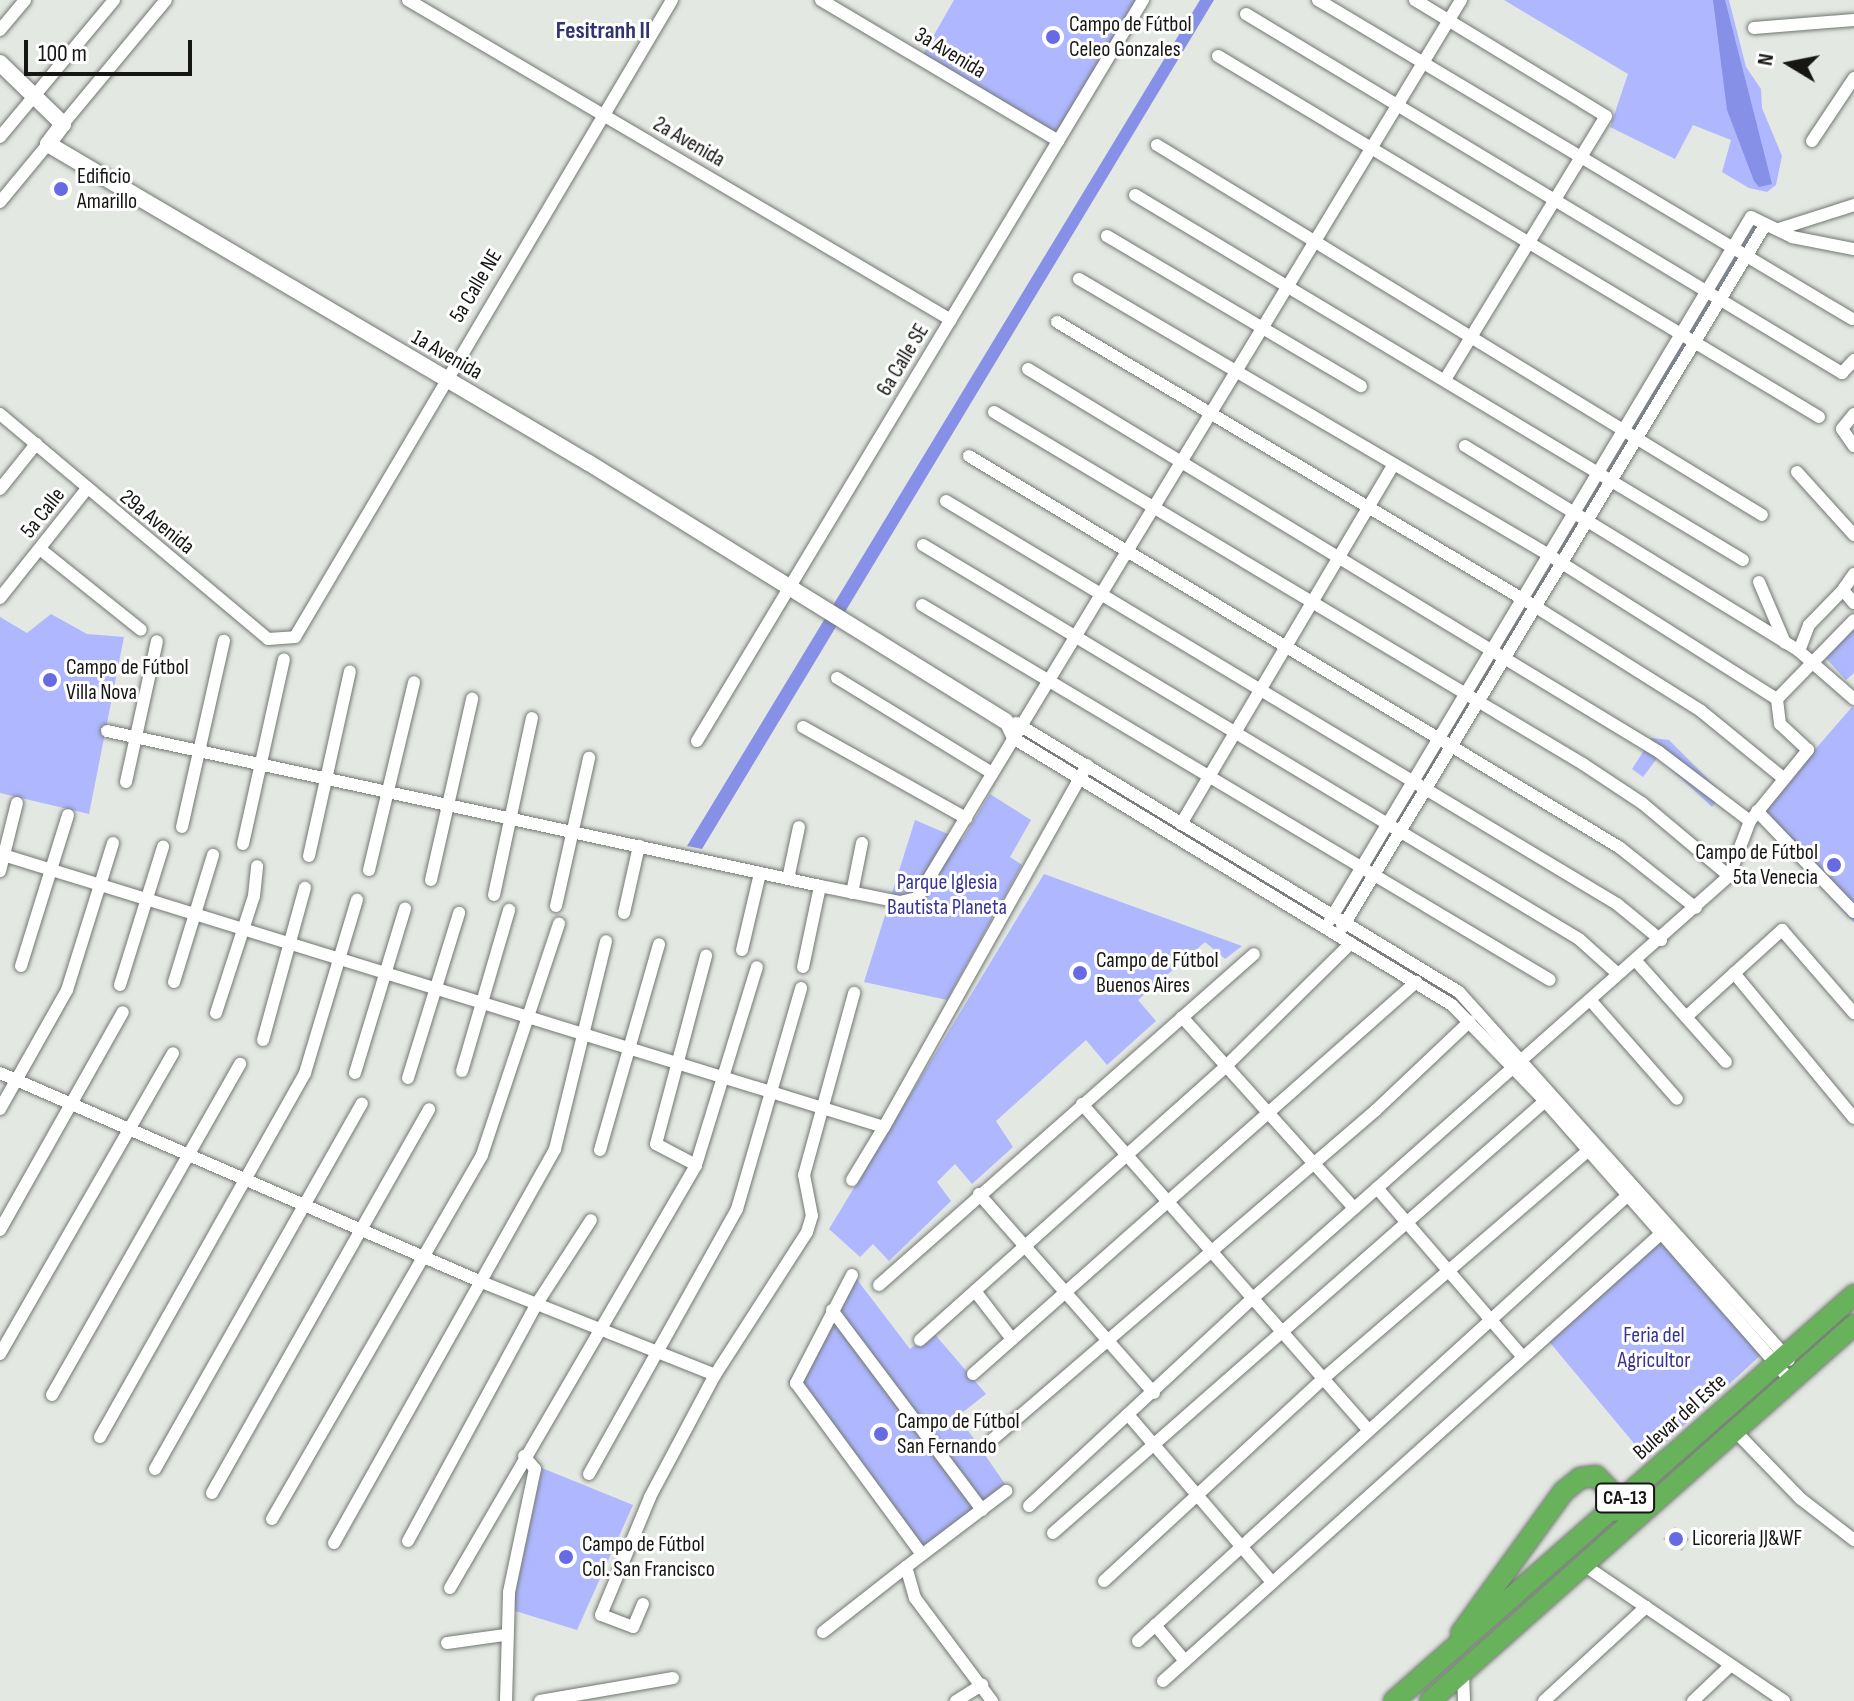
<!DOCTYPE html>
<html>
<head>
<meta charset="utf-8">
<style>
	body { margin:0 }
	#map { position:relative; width:1854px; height:1701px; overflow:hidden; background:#e3e8e2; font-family:"Sofia Sans Condensed",sans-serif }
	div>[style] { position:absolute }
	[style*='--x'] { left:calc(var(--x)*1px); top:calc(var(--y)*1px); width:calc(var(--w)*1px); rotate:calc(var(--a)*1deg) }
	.green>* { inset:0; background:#afb8fe }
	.water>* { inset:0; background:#8690e6 }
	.building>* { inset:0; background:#b9bdb8 }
	.roads { filter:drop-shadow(0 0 2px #727772) drop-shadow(0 0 2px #727772) }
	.minor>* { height:12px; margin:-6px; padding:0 6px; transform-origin:6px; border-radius:6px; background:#fff }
	.tertiary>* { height:16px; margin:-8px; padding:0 8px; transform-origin:8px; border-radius:8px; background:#fff }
	.trunk>* { height:20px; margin:-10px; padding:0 10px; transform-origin:10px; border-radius:10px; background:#68b25b }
	.dots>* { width:22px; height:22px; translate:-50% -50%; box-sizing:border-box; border:4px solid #fff; border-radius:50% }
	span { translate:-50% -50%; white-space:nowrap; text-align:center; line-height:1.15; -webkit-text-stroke:6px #fff; paint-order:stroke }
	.shield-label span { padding:2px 6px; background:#fff; border:2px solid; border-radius:6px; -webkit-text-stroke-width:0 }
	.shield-label { font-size:20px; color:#161715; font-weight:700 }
	.poi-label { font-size:22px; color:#161715 }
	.left { translate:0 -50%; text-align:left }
	.right { translate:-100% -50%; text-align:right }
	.street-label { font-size:22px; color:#161715 }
	.park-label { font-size:22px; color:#373497 }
	.neighbourhood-label { font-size:24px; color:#31346f; font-weight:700 }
	.north { position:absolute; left:1750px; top:24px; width:80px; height:80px; -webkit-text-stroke:6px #fff; paint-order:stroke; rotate:280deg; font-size:22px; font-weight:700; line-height:32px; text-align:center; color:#161715 }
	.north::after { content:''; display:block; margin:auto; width:28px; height:36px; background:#161715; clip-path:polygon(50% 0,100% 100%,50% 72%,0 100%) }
	.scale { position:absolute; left:24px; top:40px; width:168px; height:36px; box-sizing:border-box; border:4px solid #161715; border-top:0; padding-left:10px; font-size:24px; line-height:28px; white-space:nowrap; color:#161715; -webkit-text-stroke:6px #fff; paint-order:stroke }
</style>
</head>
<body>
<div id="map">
	<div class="green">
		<div style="clip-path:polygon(954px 0,1143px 0,1060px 138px,923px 54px)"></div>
		<div style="clip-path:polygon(1504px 0,1729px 0,1746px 67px,1761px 89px,1762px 108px,1782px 156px,1776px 185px,1767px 192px,1749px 188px,1722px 172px,1731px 140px,1693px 125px,1675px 159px,1610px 127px,1628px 74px)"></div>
		<div style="clip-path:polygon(1751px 222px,1762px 226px,1345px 919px,1335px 914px)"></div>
		<div style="clip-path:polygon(51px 614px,87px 634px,124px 637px,89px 814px,0 793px,0 617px,27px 633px)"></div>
		<div style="clip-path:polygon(1854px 624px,1854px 673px,1846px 680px,1821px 653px)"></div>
		<div style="clip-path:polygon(1852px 707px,1854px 709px,1854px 923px,1757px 816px)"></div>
		<div style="clip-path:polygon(1652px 738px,1669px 740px,1723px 794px,1712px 807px,1658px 757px,1643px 777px,1632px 769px)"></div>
		<div style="clip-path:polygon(990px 794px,1031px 820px,1010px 857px,1022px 865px,947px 1000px,864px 982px,915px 820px,962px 840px)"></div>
		<div style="clip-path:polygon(1044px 874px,1242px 946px,1225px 959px,1205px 942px,1138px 1000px,1156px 1021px,1107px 1065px,1086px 1040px,996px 1121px,1013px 1147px,972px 1184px,955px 1164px,937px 1182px,951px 1201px,889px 1261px,873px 1244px,860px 1257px,829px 1229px)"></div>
		<div style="clip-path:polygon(1661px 1239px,1762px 1354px,1647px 1459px,1547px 1339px)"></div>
		<div style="clip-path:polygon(855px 1277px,910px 1349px,932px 1331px,986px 1394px,958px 1416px,1012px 1494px,919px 1559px,788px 1382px)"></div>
		<div style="clip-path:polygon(542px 1468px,633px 1505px,577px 1630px,512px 1610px)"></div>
	</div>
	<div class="water">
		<div style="clip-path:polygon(1200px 0,1214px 0,702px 849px,687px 846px)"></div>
		<div style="clip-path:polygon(1713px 0,1725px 0,1772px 184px,1759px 187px,1754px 181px,1727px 110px)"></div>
	</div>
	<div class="building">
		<div style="clip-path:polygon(1675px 1527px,1689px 1539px,1682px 1551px,1663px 1539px)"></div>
	</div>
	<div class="roads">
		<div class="minor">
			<div style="--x:408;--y:0;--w:630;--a:30.51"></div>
			<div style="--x:821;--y:0;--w:276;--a:30.7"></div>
			<div style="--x:1318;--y:0;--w:622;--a:30.85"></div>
			<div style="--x:1415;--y:0;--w:223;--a:31.3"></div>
			<div style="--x:1606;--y:116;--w:309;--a:121.4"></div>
			<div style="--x:1246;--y:14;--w:696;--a:31.06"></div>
			<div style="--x:1842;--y:373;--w:18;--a:-47"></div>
			<div style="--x:1754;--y:28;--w:100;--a:-4.6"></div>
			<div style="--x:0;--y:30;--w:39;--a:-50"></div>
			<div style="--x:1218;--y:56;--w:701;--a:30.99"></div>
			<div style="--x:63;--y:124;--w:161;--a:-50.3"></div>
			<div style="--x:0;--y:137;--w:178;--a:-50.2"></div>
			<div style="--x:1812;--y:141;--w:76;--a:-56.3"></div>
			<div style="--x:1157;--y:145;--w:709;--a:31.45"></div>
			<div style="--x:1135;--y:195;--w:709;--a:30.98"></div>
			<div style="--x:0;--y:202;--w:75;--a:-50.4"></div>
			<div style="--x:1779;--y:229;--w:79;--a:-17.7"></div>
			<div style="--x:1107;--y:236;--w:295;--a:30.6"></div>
			<div style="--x:1079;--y:279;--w:545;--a:30.42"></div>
			<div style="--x:1549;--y:555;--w:270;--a:32.3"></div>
			<div style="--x:1057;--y:322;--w:557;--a:30.75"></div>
			<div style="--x:1536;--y:607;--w:195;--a:32.2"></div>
			<div style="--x:1701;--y:711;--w:104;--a:39.2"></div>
			<div style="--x:1028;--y:369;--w:738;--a:31.26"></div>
			<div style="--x:1659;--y:752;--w:114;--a:37.2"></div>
			<div style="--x:994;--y:412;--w:686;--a:30.86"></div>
			<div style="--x:1583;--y:764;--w:71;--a:33.5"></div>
			<div style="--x:1642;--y:803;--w:114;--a:40"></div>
			<div style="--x:0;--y:414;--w:350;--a:40"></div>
			<div style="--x:268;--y:639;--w:27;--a:-4"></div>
			<div style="--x:295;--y:637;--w:740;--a:-59.38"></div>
			<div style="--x:1854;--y:414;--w:19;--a:129"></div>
			<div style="--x:1842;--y:429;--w:21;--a:55"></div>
			<div style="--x:1465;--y:446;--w:392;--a:31.5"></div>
			<div style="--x:1799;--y:651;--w:73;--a:41.1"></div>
			<div style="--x:969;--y:456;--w:759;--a:31.03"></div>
			<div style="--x:1619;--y:847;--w:98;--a:38.4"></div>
			<div style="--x:1797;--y:472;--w:85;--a:47.9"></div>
			<div style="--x:0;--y:489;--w:58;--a:-51.3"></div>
			<div style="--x:946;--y:501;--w:783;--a:30.99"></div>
			<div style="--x:1617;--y:904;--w:57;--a:39.3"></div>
			<div style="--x:923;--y:545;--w:765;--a:30.99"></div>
			<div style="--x:1579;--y:939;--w:52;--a:41.9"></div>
			<div style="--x:40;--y:549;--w:129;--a:38.7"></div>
			<div style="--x:1854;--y:574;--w:19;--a:125"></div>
			<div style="--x:1843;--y:590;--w:17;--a:50"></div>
			<div style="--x:1759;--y:582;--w:66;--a:66.9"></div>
			<div style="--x:0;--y:598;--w:138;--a:-51.5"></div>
			<div style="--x:922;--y:605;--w:731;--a:30.84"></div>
			<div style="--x:1799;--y:651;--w:28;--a:-69"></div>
			<div style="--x:1809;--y:625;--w:49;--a:-45.8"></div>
			<div style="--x:837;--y:678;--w:182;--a:31.5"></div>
			<div style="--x:1005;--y:721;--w:19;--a:65"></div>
			<div style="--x:1013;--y:738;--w:514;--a:31.31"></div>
			<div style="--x:1452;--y:1005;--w:134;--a:45.9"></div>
			<div style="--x:1545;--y:1101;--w:371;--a:48.7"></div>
			<div style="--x:1016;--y:723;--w:518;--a:31.27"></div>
			<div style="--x:1459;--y:992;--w:494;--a:48.1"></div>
			<div style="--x:803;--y:727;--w:187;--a:29.2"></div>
			<div style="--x:107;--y:731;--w:730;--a:12.26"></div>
			<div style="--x:820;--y:886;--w:82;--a:11.3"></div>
			<div style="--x:900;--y:902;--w:17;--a:-13"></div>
			<div style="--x:917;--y:898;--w:1050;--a:-58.79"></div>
			<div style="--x:697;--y:741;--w:865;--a:-58.96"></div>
			<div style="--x:126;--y:782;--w:144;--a:-77.6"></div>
			<div style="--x:1757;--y:811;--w:140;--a:46.2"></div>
			<div style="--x:1181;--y:824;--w:418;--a:-59.4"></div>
			<div style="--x:182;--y:827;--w:191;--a:-77.3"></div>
			<div style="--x:243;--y:844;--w:189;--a:-77.5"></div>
			<div style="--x:0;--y:854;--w:925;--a:17.16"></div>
			<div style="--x:884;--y:1127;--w:415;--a:-60.7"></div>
			<div style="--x:309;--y:856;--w:189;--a:-77.5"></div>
			<div style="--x:369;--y:870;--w:193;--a:-76.5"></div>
			<div style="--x:0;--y:871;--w:70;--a:-76"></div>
			<div style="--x:788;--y:879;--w:53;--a:-78.1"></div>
			<div style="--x:431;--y:880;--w:186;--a:-77.2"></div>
			<div style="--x:852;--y:893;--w:51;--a:-78.7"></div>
			<div style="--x:494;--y:895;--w:181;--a:-77.9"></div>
			<div style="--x:556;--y:906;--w:152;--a:-77.4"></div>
			<div style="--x:624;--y:913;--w:69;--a:-77.4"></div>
			<div style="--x:1330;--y:920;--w:819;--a:-59.08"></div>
			<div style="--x:1751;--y:217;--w:46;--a:26"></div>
			<div style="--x:1792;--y:237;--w:63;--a:11"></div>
			<div style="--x:1342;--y:928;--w:820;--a:-58.96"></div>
			<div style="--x:742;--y:950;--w:79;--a:-76.8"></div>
			<div style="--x:1636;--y:961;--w:135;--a:48.3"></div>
			<div style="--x:21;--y:966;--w:158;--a:-72.7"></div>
			<div style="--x:803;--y:967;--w:83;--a:-78.1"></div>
			<div style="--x:1734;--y:973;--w:188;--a:50.4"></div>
			<div style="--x:174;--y:982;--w:133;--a:-72.9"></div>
			<div style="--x:120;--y:985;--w:145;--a:-72.7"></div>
			<div style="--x:1591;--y:1001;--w:130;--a:48.7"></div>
			<div style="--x:216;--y:1013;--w:123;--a:-72"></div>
			<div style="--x:254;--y:896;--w:30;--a:-84"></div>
			<div style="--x:1182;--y:1017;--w:257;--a:48"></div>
			<div style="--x:1686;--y:1017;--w:130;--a:-42.2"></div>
			<div style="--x:1782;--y:930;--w:110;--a:49.1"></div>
			<div style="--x:263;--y:1040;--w:158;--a:-74.6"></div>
			<div style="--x:462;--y:1071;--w:168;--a:-73.7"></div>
			<div style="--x:0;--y:1073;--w:522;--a:23.47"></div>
			<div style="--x:479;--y:1281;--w:254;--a:21.7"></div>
			<div style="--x:355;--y:1073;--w:172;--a:-73.1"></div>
			<div style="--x:408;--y:1078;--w:173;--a:-72.8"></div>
			<div style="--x:1082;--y:1104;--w:434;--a:48.7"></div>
			<div style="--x:0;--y:1109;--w:137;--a:-60.6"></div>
			<div style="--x:67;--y:990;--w:154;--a:-72.6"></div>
			<div style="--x:600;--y:1150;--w:214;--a:-74"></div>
			<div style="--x:696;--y:1165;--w:45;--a:-152.3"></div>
			<div style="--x:656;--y:1144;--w:195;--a:-75.1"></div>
			<div style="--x:852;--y:1180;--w:62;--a:-58.9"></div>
			<div style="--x:1377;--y:1188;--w:222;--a:49.2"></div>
			<div style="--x:979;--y:1194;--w:265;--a:48.7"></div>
			<div style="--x:0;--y:1230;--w:250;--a:-60.6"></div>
			<div style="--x:852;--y:1275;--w:122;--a:117.4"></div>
			<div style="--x:796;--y:1383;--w:210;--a:53.7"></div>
			<div style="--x:879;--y:1285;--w:500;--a:-41.43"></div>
			<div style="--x:975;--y:1291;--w:61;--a:52.4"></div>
			<div style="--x:832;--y:1310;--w:250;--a:53.1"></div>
			<div style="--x:920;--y:1340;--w:411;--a:-41.8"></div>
			<div style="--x:1226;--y:1066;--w:175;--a:-44.5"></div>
			<div style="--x:0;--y:1354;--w:347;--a:-60.1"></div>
			<div style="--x:973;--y:1374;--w:592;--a:-41.5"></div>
			<div style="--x:52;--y:1395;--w:381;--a:-60.4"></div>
			<div style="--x:1130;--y:1417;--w:216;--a:49.3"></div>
			<div style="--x:1735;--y:1431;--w:95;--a:45.9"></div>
			<div style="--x:1801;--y:1499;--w:67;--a:37.7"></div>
			<div style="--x:100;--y:1437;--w:418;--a:-60.6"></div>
			<div style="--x:305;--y:1073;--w:181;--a:-73.3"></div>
			<div style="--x:993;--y:1439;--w:505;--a:-40.66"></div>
			<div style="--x:1376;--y:1110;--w:129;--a:-43.4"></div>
			<div style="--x:155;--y:1469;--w:420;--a:-60.5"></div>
			<div style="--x:589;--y:1474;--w:304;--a:-60.8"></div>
			<div style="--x:737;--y:1209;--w:230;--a:-73.8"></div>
			<div style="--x:212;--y:1493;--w:441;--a:-60.5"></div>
			<div style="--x:1029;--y:1506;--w:304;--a:-42.9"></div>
			<div style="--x:1252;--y:1299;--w:638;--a:-41.57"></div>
			<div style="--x:1729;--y:876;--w:59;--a:-69.1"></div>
			<div style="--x:1750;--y:821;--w:92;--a:-50.8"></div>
			<div style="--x:1808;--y:750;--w:38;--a:-137"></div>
			<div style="--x:1780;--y:724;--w:25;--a:-97"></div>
			<div style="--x:1777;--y:699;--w:110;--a:-45.7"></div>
			<div style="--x:272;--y:1519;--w:420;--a:-60"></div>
			<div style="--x:482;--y:1155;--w:244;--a:-71.6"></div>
			<div style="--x:1053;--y:1533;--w:655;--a:-41.28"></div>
			<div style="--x:408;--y:1541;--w:268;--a:-61.5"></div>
			<div style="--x:536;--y:1305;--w:101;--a:-57.1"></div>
			<div style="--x:334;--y:1543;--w:452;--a:-60.7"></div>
			<div style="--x:555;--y:1149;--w:214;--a:-76.2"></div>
			<div style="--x:1584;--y:1565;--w:242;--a:34.2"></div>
			<div style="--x:1104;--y:1581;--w:301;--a:-42.7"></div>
			<div style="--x:1325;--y:1377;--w:348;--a:-40.7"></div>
			<div style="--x:450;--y:1588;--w:489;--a:-59.8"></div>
			<div style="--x:696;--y:1165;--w:207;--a:-72.9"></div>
			<div style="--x:643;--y:1604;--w:25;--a:113"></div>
			<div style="--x:633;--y:1627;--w:34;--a:-159"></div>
			<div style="--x:601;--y:1615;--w:128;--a:-67.4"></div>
			<div style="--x:650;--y:1497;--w:138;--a:-62"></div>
			<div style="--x:715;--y:1375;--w:170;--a:-57.2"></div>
			<div style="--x:807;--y:1232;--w:17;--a:-73"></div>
			<div style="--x:812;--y:1216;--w:42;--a:-101"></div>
			<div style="--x:804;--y:1175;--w:189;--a:-74.6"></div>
			<div style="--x:1155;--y:1625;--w:47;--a:50.2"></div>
			<div style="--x:823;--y:1632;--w:105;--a:-38.1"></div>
			<div style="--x:1138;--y:1641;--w:663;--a:-42.31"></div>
			<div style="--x:447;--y:1643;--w:59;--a:-7.9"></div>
			<div style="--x:1463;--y:1672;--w:29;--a:88"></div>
			<div style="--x:1163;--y:1681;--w:676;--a:-41.94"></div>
			<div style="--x:506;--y:1701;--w:109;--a:-88.4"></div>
			<div style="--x:509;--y:1592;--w:126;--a:-78.1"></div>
			<div style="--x:535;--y:1469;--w:17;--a:-130"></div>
			<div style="--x:540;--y:1701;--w:135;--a:-9.8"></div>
			<div style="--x:956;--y:1701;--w:31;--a:-32"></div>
			<div style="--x:992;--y:1701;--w:129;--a:-126.8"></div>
			<div style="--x:915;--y:1598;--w:32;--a:-106"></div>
			<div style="--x:906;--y:1567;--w:126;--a:-37.2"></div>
			<div style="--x:1544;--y:1701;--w:139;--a:-42.7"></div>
			<div style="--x:1693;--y:1701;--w:51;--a:-43.4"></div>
		</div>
		<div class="tertiary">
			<div style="--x:0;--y:63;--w:88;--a:44.1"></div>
			<div style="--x:63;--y:124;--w:25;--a:127"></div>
			<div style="--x:48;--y:144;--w:628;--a:30.53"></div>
			<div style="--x:589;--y:463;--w:490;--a:31.8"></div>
		</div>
		<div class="trunk">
			<div style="--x:1461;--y:1633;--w:174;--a:-54.1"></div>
			<div style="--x:1563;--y:1492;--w:22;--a:-39"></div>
			<div style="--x:1580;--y:1478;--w:16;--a:-7"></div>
			<div style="--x:1596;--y:1476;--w:36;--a:46"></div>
			<div style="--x:1621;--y:1502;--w:10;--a:119"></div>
			<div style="--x:1394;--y:1701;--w:614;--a:-41.43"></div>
			<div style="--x:1430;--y:1701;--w:567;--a:-41.57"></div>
		</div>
	</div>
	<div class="dots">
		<div style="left:1053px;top:37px;background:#666ae3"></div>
		<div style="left:61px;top:189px;background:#666ae3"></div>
		<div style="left:50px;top:680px;background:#666ae3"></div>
		<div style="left:1834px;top:865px;background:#666ae3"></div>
		<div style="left:1080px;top:973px;background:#666ae3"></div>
		<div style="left:881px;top:1434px;background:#666ae3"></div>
		<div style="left:1676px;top:1539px;background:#666ae3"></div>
		<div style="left:566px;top:1557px;background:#666ae3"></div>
	</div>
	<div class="shield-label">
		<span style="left:1625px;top:1498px">CA-13</span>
	</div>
	<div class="poi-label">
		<span class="left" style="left:1069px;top:37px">Campo de Fútbol<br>Celeo Gonzales</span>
		<span class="left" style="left:77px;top:189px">Edificio<br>Amarillo</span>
		<span class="left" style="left:66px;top:680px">Campo de Fútbol<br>Villa Nova</span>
		<span class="right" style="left:1818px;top:865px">Campo de Fútbol<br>5ta Venecia</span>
		<span class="left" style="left:1096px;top:973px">Campo de Fútbol<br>Buenos Aires</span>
		<span class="left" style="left:897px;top:1434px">Campo de Fútbol<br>San Fernando</span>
		<span class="left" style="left:1692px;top:1539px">Licoreria JJ&amp;WF</span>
		<span class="left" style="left:582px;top:1557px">Campo de Fútbol<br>Col. San Francisco</span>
	</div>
	<div class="street-label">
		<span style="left:950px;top:53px;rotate:31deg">3a Avenida</span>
		<span style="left:689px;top:142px;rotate:30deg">2a Avenida</span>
		<span style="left:476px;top:286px;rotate:-59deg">5a Calle NE</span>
		<span style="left:447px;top:355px;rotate:30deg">1a Avenida</span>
		<span style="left:903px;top:360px;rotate:-59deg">6a Calle SE</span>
		<span style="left:43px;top:513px;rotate:-52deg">5a Calle</span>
		<span style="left:157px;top:522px;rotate:39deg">29a Avenida</span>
		<span style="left:1680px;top:1417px;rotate:-42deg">Bulevar del Este</span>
	</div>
	<div class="park-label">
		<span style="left:947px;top:895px">Parque Iglesia<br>Bautista Planeta</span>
		<span style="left:1654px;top:1348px">Feria del<br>Agricultor</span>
	</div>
	<div class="neighbourhood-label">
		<span style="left:603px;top:31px">Fesitranh II</span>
	</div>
	<div class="north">N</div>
	<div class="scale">100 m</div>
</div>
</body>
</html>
